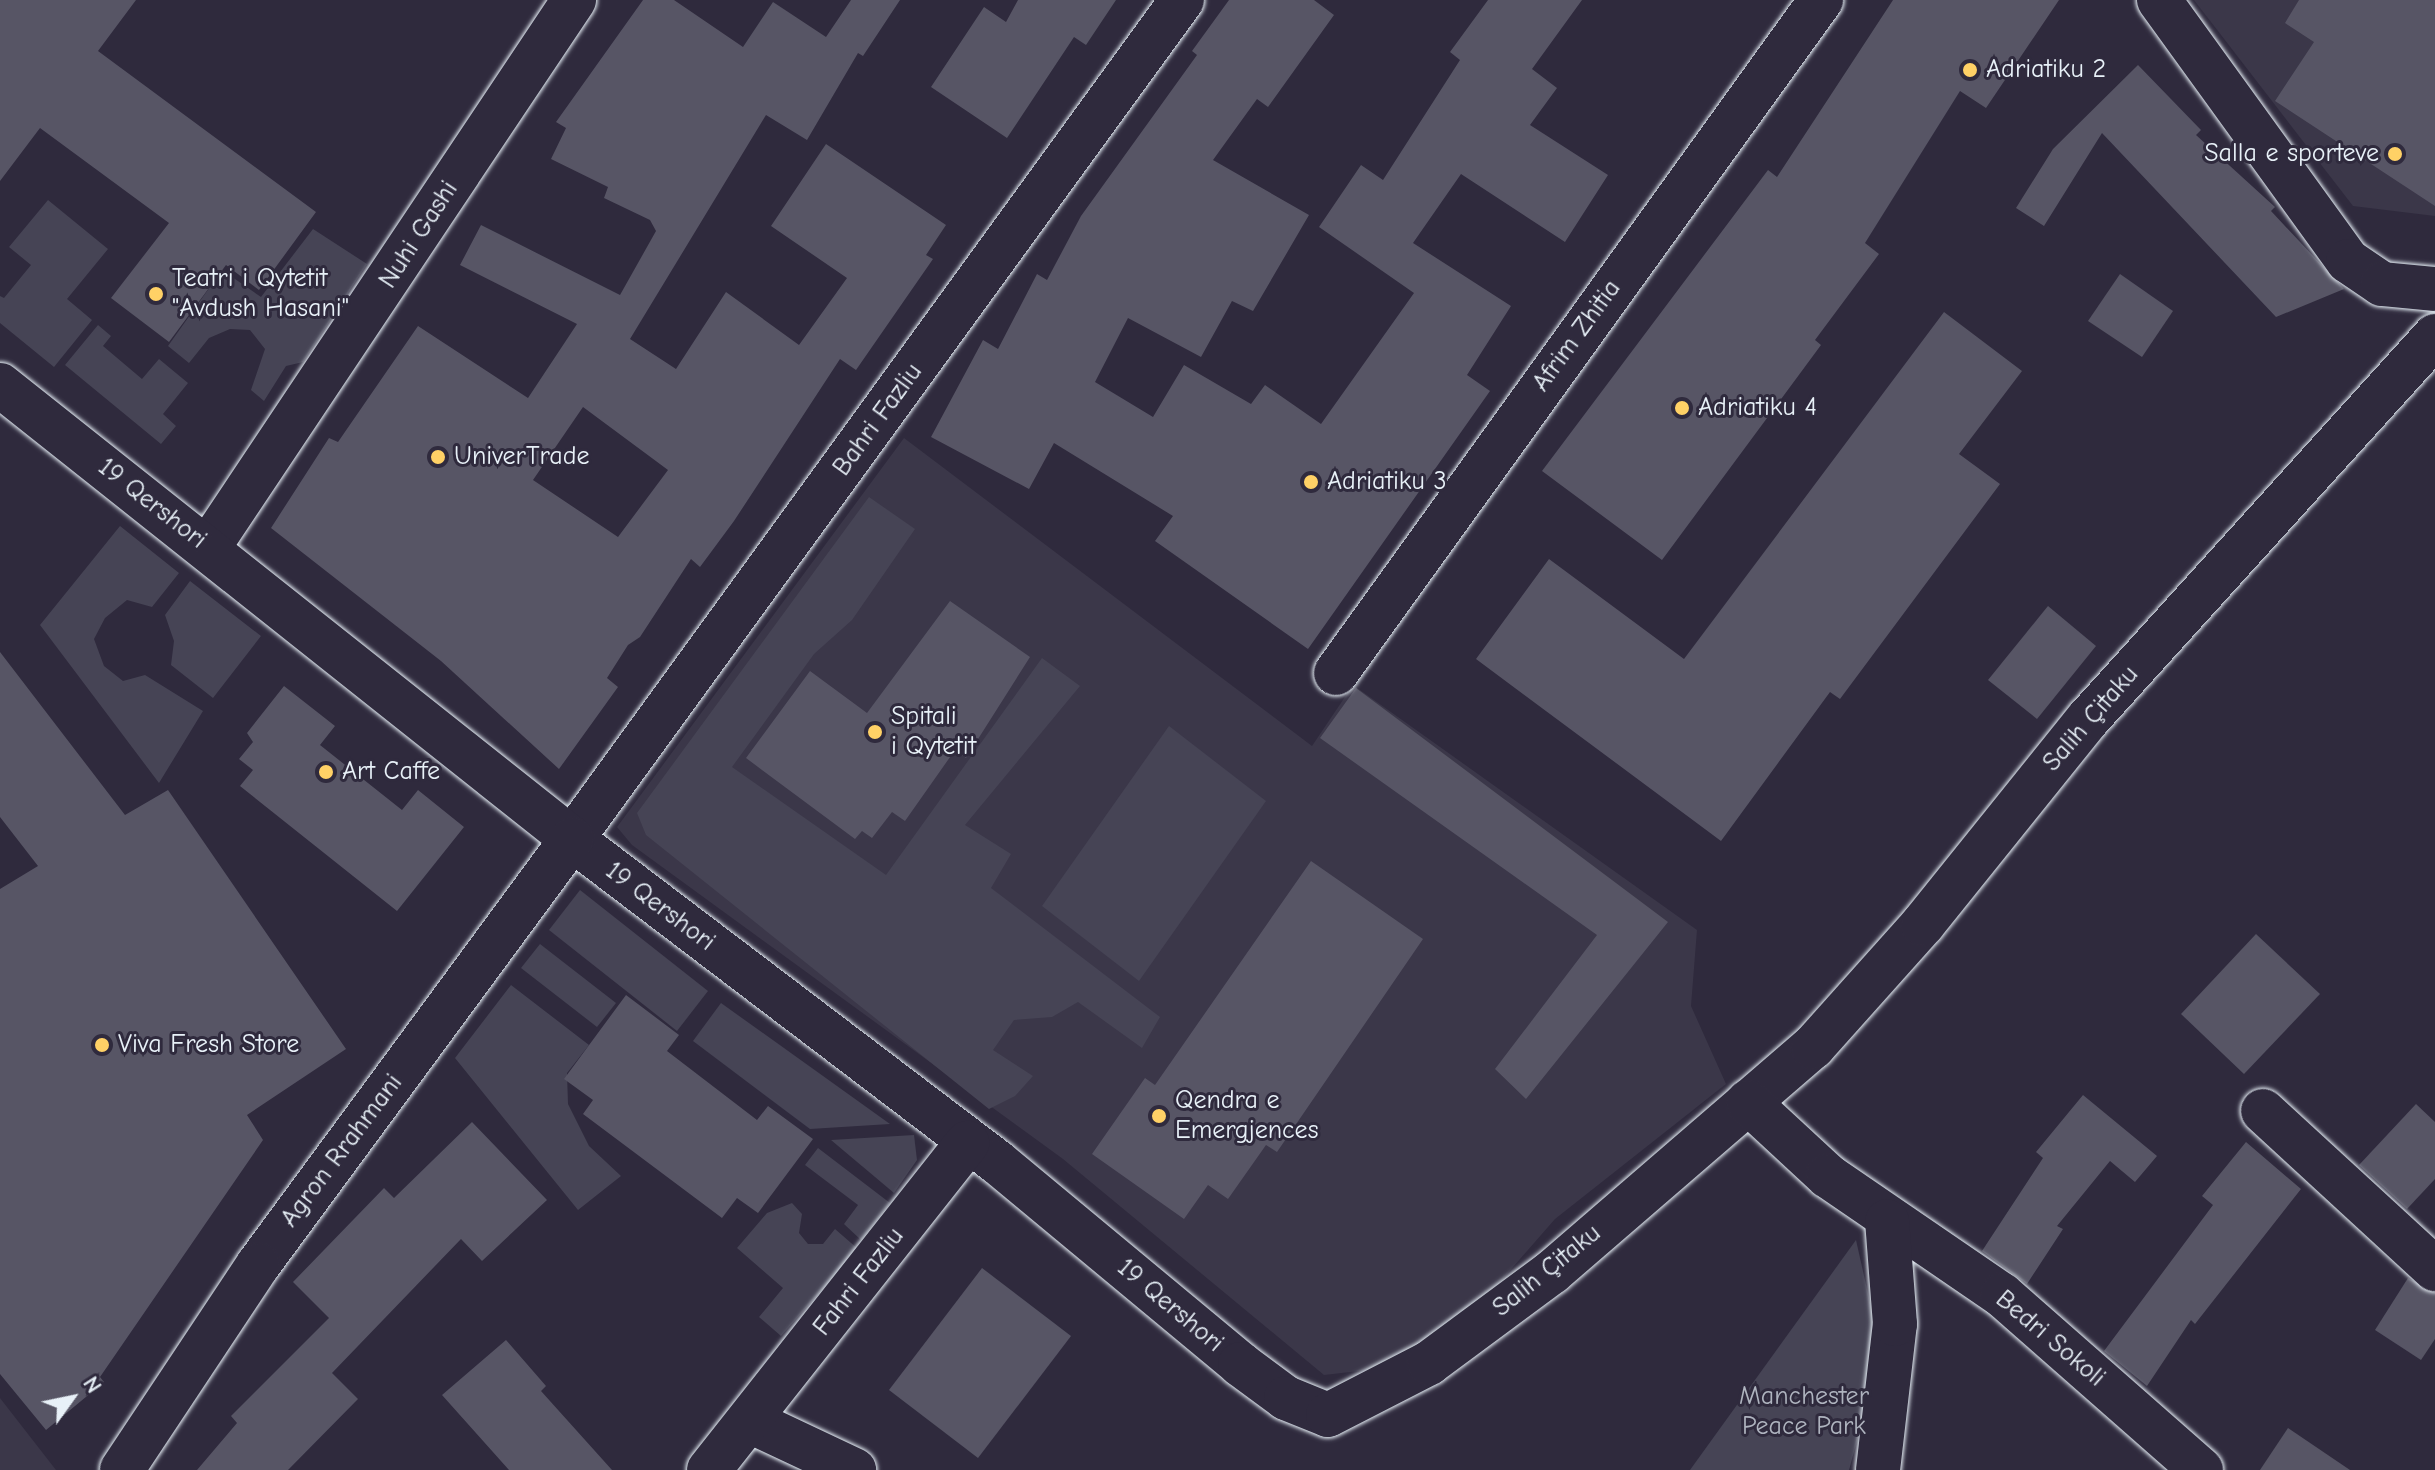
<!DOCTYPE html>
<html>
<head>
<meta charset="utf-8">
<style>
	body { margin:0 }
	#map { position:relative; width:2435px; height:1470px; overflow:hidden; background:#2f2a3d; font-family:"Comic Neue",sans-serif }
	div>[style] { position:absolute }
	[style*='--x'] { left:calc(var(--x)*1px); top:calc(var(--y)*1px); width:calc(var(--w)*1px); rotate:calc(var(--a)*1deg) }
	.built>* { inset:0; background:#3b3749 }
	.green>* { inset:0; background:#464455 }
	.building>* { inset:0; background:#575565 }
	.roads { filter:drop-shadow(0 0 2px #e8f1f8) drop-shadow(0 0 2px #e8f1f8) }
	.minor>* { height:44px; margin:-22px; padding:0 22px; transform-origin:22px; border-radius:22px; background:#2f2a3d }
	.major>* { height:44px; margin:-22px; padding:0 22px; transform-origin:22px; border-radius:22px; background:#2f2a3d }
	.dots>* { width:22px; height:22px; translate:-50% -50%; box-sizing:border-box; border:4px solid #2f2a3d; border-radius:50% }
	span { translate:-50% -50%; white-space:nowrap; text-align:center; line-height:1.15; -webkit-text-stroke:6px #2f2a3d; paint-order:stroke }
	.poi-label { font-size:26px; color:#e8f1f8 }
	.left { translate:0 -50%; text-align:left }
	.right { translate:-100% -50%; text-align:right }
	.street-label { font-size:26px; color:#e8f1f8 }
	.park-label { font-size:26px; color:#afb4bf }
	.north { position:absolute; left:32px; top:1358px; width:80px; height:80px; -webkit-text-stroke:6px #2f2a3d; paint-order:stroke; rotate:57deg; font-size:22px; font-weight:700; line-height:32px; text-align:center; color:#e8f1f8 }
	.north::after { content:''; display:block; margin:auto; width:28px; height:36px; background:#e8f1f8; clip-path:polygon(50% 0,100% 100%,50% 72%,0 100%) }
</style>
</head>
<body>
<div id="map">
	<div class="built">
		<div style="clip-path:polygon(2194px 0,2435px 0,2435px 216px,2353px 206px)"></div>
		<div style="clip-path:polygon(904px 438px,1312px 746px,1353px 685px,1697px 930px,1691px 1006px,1726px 1084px,1555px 1219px,1429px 1363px,1324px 1375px,1063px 1159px,632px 845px,617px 827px)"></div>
		<div style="clip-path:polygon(0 1398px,56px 1470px,0 1470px)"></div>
	</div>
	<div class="green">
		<div style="clip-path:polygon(48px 200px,108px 249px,67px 299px,92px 320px,54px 367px,0 323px,0 296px,4px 298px,31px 265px,9px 247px)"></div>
		<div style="clip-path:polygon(313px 229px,367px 264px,303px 362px,286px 366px,264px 401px,251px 390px,265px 349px,250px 330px,230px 329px,209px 338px,189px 363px,168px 346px,222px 270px,261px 297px)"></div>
		<div style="clip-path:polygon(98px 325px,111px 336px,103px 346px,142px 379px,159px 359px,188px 383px,163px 414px,176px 426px,161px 444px,65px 365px)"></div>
		<div style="clip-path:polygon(869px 497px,915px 529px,852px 620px,814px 654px,732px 767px,886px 875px,1042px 658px,1080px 686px,965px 825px,1011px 854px,991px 888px,1160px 1017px,1142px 1048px,1078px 1002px,1052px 1017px,1014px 1020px,993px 1050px,1033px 1076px,1015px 1096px,989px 1109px,646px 835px,637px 813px)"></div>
		<div style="clip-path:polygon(120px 526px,179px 573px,152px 607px,127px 600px,105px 618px,94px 639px,104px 666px,123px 681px,145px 675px,203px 711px,159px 783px,40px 625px)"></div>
		<div style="clip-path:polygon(190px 581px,261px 636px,213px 698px,171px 665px,174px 641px,165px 615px)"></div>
		<div style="clip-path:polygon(1169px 726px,1266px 801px,1139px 981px,1042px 906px)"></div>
		<div style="clip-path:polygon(580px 890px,708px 991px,677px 1031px,549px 930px)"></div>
		<div style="clip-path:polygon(540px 944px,616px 1003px,597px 1027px,521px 968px)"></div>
		<div style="clip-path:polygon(511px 985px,589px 1045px,567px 1073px,568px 1104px,589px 1146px,621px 1176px,578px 1210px,455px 1058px)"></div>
		<div style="clip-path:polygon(721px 1003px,890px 1124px,810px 1129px,693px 1041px)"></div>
		<div style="clip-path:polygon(914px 1135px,917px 1160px,894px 1193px,831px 1140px)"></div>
		<div style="clip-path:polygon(818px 1148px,890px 1203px,861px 1240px,844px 1224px,858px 1205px,805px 1165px)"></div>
		<div style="clip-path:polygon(792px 1203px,802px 1214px,799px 1233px,808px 1244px,823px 1244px,835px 1229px,858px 1249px,781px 1336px,759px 1317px,783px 1288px,737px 1248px,767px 1213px)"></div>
		<div style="clip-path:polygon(1856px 1240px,1881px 1352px,1849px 1470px,1690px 1470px)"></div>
	</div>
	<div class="building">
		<div style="clip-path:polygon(0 0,136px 0,98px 51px,316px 212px,259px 290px,226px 265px,169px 342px,111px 298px,169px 223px,40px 128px,0 181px)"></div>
		<div style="clip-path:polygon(evenodd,643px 0,674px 0,743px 47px,773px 2px,826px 37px,851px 0,900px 0,863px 56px,858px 53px,807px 140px,766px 115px,630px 339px,676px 369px,726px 292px,799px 345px,847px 278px,771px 226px,826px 144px,946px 225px,926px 255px,933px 259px,856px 370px,840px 359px,734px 521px,700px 567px,691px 559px,640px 637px,628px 645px,607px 678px,618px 687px,559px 769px,441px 661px,271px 528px,329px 438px,338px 442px,418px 326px,528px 398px,577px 324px,460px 265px,481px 225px,620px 295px,656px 231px,650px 220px,604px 198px,608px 187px,551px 159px,566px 128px,556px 122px,643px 0,583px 407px,668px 470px,618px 537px,533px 480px,583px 407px)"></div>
		<div style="clip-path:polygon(1018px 0,1116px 0,1086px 45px,1074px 37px,1007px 138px,931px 87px,984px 7px,1006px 22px)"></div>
		<div style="clip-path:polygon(1229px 0,1314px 0,1334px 15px,1268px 107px,1257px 99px,1213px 160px,1309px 215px,1253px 311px,1232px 301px,1201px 357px,1128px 318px,1095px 382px,1153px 417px,1184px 365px,1251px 404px,1265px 385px,1321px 424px,1414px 293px,1319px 227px,1361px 165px,1383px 180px,1460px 60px,1450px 52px,1488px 0,1582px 0,1532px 69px,1557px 88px,1530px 125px,1608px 175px,1565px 242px,1461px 174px,1413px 243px,1511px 306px,1467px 375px,1490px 391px,1308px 649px,1155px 541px,1173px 516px,1054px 443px,1029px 489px,931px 437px,983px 340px,998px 349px,1037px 274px,1047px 280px,1081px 216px,1197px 55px,1192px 51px)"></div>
		<div style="clip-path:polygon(1893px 0,2059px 0,1986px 108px,1960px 91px,1865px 243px,1879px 254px,1815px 340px,1821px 345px,1662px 560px,1542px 471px,1768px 170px,1777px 177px)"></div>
		<div style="clip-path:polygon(2299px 0,2435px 0,2435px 206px,2275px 101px,2314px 42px,2285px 23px)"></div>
		<div style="clip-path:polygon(2138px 65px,2201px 130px,2196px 135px,2275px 207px,2271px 211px,2344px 289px,2276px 317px,2102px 133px,2044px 226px,2016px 208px,2053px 149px)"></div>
		<div style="clip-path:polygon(2120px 274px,2173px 311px,2142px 357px,2088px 321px)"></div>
		<div style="clip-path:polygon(1944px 312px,2022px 371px,1959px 454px,2000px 484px,1840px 699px,1830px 692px,1721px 841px,1476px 659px,1549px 559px,1684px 659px)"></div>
		<div style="clip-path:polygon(950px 601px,1030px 657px,966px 758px,955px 750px,905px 821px,892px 812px,872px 838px,862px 831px,855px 839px,746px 758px,810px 671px,867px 713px)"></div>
		<div style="clip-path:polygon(2048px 606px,2096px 646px,2037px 719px,1988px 680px)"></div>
		<div style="clip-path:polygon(0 652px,125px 815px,168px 790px,346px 1049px,247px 1115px,263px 1140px,100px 1377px,104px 1382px,46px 1430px,0 1374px,0 889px,38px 866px,0 817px)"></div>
		<div style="clip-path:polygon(284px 686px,335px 726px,320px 745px,402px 810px,418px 790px,464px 827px,397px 911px,240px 786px,253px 770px,239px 759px,253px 742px,247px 733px)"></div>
		<div style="clip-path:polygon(1356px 688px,1668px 922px,1526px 1099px,1495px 1069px,1597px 935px,1320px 738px)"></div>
		<div style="clip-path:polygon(1311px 861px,1423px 939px,1277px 1152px,1266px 1145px,1228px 1199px,1208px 1185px,1184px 1219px,1092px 1154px,1145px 1078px,1155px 1085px)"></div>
		<div style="clip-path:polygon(2256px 934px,2320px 994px,2244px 1074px,2181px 1014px)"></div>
		<div style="clip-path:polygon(626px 995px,679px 1035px,667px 1051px,757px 1120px,768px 1106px,813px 1139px,758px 1213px,737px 1198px,722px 1218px,583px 1114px,593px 1100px,564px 1079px)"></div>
		<div style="clip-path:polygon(2083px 1095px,2157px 1156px,2135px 1182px,2110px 1161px,2057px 1226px,2063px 1229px,2027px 1284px,1982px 1251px,2043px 1158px,2036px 1152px)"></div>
		<div style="clip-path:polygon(2416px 1104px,2435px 1122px,2435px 1179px,2407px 1209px,2359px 1165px)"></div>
		<div style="clip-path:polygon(472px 1122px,547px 1200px,482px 1261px,461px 1239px,332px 1373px,358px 1399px,288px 1470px,197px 1470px,237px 1423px,231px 1416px,329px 1318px,293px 1282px,384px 1188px,394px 1198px)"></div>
		<div style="clip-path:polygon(2246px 1142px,2301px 1189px,2195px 1324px,2191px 1320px,2147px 1386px,2104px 1351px,2213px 1205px,2202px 1196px)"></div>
		<div style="clip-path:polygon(982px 1268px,1071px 1336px,978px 1458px,889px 1390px)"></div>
		<div style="clip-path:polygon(2408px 1278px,2435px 1293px,2435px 1339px,2421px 1360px,2375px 1330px)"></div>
		<div style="clip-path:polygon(506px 1340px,546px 1386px,541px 1391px,612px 1470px,509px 1470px,442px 1395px)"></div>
		<div style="clip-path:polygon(2288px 1428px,2350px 1470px,2260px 1470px)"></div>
	</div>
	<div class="roads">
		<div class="minor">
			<div style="--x:1182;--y:0;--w:1037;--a:126.02"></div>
			<div style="--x:572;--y:839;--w:534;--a:37.23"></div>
			<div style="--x:997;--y:1162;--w:316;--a:39.7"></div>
			<div style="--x:1240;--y:1364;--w:57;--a:36.5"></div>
			<div style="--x:1286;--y:1398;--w:45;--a:22"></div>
			<div style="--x:1328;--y:1415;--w:114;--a:-27.2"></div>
			<div style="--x:1429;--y:1363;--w:153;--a:-36.5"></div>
			<div style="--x:1552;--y:1272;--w:345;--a:-40.8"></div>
			<div style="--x:1813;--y:1047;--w:165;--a:-48.2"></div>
			<div style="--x:1923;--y:924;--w:263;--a:-51.2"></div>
			<div style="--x:2088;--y:719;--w:517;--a:-47.82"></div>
			<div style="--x:2159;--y:0;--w:322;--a:54.1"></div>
			<div style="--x:2348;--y:261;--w:41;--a:34.1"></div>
			<div style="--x:2382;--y:284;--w:53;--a:5.4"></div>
			<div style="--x:208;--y:548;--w:659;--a:-56.26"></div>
			<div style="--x:1336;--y:673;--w:830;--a:-54.22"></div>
			<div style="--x:1748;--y:1102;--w:109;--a:42.8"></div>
			<div style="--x:1828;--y:1176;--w:211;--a:34.4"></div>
			<div style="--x:2002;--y:1295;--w:265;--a:41.3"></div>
			<div style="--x:2263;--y:1111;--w:234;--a:42.6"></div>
			<div style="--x:752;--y:1422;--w:113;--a:25.2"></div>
			<div style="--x:709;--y:1470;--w:417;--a:-51.7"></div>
			<div style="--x:1878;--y:1470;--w:147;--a:-83.4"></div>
			<div style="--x:1895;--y:1324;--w:103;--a:-94.4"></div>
		</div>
		<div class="major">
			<div style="--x:0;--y:385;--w:730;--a:38.44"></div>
			<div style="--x:572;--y:839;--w:529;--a:126.39"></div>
			<div style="--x:258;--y:1265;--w:246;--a:123.6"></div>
		</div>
	</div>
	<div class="dots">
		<div style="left:1970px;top:70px;background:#ffd166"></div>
		<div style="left:2395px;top:154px;background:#ffd166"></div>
		<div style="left:156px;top:294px;background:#ffd166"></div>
		<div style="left:1682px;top:408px;background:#ffd166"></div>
		<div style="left:438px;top:457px;background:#ffd166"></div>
		<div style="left:1311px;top:482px;background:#ffd166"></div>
		<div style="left:875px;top:732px;background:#ffd166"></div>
		<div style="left:326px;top:772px;background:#ffd166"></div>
		<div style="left:102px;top:1045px;background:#ffd166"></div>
		<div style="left:1159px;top:1116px;background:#ffd166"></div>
	</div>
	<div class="poi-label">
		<span class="left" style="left:1986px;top:70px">Adriatiku 2</span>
		<span class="right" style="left:2379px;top:154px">Salla e sporteve</span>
		<span class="left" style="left:172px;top:294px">Teatri i Qytetit<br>"Avdush Hasani"</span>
		<span class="left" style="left:1698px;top:408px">Adriatiku 4</span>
		<span class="left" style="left:454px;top:457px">UniverTrade</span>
		<span class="left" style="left:1327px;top:482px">Adriatiku 3</span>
		<span class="left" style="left:891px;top:732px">Spitali<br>i Qytetit</span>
		<span class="left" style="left:342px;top:772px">Art Caffe</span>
		<span class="left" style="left:118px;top:1045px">Viva Fresh Store</span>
		<span class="left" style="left:1175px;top:1116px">Qendra e<br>Emergjences</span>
	</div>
	<div class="street-label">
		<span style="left:419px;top:235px;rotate:-57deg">Nuhi Gashi</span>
		<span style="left:1577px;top:336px;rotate:-54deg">Afrim Zhitia</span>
		<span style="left:878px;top:420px;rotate:-54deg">Bahri Fazliu</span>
		<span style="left:152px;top:504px;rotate:38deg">19 Qershori</span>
		<span style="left:2091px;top:719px;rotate:-49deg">Salih Çitaku</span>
		<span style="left:660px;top:907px;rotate:37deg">19 Qershori</span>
		<span style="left:342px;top:1151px;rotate:-53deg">Agron Rrahmani</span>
		<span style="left:1547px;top:1271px;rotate:-39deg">Salih Çitaku</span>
		<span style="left:859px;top:1282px;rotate:-52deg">Fahri Fazliu</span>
		<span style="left:1170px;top:1306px;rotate:40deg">19 Qershori</span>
		<span style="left:2050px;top:1339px;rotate:40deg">Bedri Sokoli</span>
	</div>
	<div class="park-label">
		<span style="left:1804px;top:1412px">Manchester<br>Peace Park</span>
	</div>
	<div class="north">N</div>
</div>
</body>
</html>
